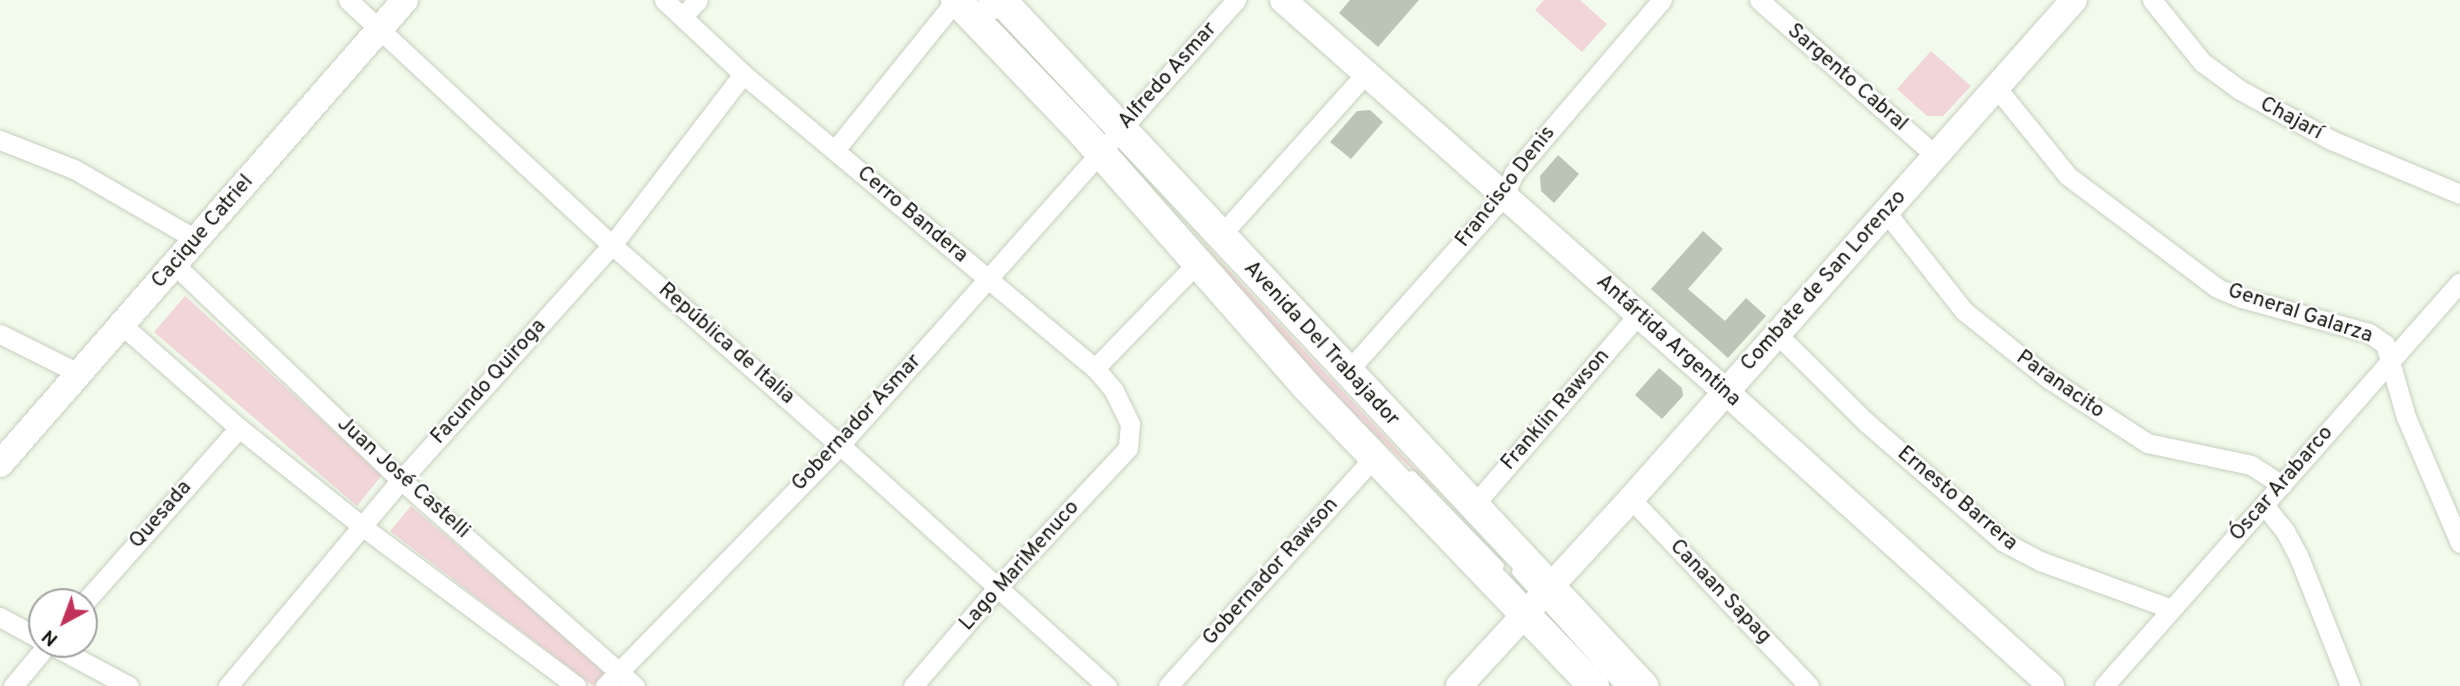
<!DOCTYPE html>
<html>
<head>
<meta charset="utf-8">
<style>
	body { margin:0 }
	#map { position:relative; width:2460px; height:686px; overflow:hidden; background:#f2fbeb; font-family:Overpass,sans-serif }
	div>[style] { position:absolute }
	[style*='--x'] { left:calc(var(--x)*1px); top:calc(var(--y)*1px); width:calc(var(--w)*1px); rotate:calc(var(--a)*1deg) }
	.green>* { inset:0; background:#f2d5d8 }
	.building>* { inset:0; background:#bcc4b5 }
	.roads { filter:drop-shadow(0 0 2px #c7cfc0) drop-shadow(0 0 2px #c7cfc0) }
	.lane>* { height:10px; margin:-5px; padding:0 5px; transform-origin:5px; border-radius:5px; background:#fff }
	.street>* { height:19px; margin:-9.5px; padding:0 9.5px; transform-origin:9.5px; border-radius:9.5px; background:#fff }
	.secondary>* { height:26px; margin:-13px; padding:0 13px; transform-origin:13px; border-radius:13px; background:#fff }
	.primary>* { height:30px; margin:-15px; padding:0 15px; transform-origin:15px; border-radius:15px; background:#fff }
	span { translate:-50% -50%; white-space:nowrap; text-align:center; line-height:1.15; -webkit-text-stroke:5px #fff; paint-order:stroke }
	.street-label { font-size:21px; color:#11140e }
	.north { position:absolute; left:28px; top:588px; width:70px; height:70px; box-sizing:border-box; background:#fff; border:2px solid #a0a19f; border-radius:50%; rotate:221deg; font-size:19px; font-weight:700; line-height:28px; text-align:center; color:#11140e }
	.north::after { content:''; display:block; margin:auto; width:24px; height:32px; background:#c13159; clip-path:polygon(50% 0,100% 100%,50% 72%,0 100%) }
</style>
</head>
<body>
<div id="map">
	<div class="green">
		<div style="clip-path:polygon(1544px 0,1580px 0,1607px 24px,1582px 52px,1535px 10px)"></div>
		<div style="clip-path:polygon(1931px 51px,1971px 86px,1943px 116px,1927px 116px,1897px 89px)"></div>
		<div style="clip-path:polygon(1197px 236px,1439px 494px,1366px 427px,1257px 309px)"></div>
		<div style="clip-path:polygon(185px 296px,382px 475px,357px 506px,154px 332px)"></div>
		<div style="clip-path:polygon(411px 506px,607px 673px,593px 686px,390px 531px)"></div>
	</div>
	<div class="building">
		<div style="clip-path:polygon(1350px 0,1419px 0,1378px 47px,1339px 13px)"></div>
		<div style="clip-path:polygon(1370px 110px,1383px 122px,1351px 159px,1330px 142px,1357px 111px)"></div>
		<div style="clip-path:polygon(1558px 155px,1579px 174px,1554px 203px,1541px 191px,1540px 176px)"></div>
		<div style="clip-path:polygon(1703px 231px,1723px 249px,1688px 289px,1725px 321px,1746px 298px,1766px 316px,1728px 358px,1651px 289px)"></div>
		<div style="clip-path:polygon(1659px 368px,1682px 388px,1683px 396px,1662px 419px,1635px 395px)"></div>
	</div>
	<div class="roads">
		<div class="lane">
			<div style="--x:983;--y:0;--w:19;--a:47"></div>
			<div style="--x:1412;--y:476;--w:125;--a:46"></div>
			<div style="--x:1517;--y:572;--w:154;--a:47.9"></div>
		</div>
		<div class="street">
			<div style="--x:348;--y:0;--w:360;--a:42.9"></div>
			<div style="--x:612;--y:245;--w:303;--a:41.3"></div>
			<div style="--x:840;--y:445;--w:360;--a:42.1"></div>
			<div style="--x:664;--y:0;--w:108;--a:43.1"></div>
			<div style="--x:743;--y:74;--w:459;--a:39.9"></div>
			<div style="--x:1095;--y:368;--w:30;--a:50"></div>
			<div style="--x:1114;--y:391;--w:37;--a:64"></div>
			<div style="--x:1130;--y:424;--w:24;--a:95"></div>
			<div style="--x:1128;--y:448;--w:192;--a:133.1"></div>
			<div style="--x:997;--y:588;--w:129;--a:130.6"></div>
			<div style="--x:1759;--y:0;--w:236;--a:41.4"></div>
			<div style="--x:2152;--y:0;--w:80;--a:51.1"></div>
			<div style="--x:2202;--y:62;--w:47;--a:36.4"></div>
			<div style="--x:2240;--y:90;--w:104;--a:28.8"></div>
			<div style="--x:2331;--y:140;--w:140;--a:22.7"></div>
			<div style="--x:682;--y:17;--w:23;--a:-47"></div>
			<div style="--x:1996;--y:87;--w:114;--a:51"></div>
			<div style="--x:2068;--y:176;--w:186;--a:36.9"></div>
			<div style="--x:2217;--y:288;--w:27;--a:22"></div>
			<div style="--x:2242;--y:298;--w:132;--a:15.4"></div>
			<div style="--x:2369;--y:333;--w:19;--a:35"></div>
			<div style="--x:2385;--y:344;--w:76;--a:74"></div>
			<div style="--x:2406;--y:417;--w:137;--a:66.8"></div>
			<div style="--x:0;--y:140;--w:79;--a:21.4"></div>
			<div style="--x:74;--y:169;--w:142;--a:30"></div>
			<div style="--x:835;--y:150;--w:193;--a:-51.1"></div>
			<div style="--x:1886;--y:212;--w:126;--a:51.8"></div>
			<div style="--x:1964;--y:311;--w:109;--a:38.7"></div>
			<div style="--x:2049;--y:379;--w:117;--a:33.1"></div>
			<div style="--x:2147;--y:443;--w:106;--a:11.9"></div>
			<div style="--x:2251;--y:465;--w:37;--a:33"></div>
			<div style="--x:1220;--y:236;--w:219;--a:-48.1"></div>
			<div style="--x:175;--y:265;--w:312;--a:43.6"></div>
			<div style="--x:401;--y:480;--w:312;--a:41.4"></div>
			<div style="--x:122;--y:325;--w:156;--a:41.4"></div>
			<div style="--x:239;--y:428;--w:159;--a:38.6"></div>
			<div style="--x:363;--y:527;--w:266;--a:36.7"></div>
			<div style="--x:0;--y:334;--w:89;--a:26.6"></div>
			<div style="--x:1777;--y:334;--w:127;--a:44.7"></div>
			<div style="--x:1867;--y:423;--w:181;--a:41"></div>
			<div style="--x:2004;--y:542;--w:41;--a:27.8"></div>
			<div style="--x:2040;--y:561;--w:140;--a:20"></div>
			<div style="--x:1095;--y:368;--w:146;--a:-45.8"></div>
			<div style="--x:1347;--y:372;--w:236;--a:-48.3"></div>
			<div style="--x:1504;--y:196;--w:25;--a:-67"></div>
			<div style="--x:1514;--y:173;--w:228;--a:-49.5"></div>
			<div style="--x:1631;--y:499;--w:258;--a:46.4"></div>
			<div style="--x:2264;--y:505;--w:33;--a:51"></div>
			<div style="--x:2285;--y:531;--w:27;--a:62"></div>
			<div style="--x:2298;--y:555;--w:141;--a:68.3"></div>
			<div style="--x:1473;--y:506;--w:254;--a:-49.2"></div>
			<div style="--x:84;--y:603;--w:234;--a:-48.5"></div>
			<div style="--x:0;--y:617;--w:48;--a:28.7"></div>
			<div style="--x:50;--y:644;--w:89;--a:28"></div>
			<div style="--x:13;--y:686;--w:55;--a:-50.2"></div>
			<div style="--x:228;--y:686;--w:269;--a:-50"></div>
			<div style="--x:401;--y:480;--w:316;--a:-48.1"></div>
			<div style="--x:612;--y:245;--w:215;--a:-52.5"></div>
			<div style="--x:605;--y:686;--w:337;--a:-45.7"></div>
			<div style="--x:840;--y:445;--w:596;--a:-48.33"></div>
			<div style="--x:1168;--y:686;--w:308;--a:-48"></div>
			<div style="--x:2104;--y:686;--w:538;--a:-48.61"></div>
		</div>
		<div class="secondary">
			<div style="--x:1283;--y:0;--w:592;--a:41.5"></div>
			<div style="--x:1726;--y:392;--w:438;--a:42.1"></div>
			<div style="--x:0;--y:464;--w:616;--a:-48.88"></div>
			<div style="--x:1459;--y:686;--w:254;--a:-47.4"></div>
			<div style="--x:1631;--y:499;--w:667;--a:-48.4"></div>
		</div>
		<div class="primary">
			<div style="--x:956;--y:0;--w:185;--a:46.3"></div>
			<div style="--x:1084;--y:134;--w:336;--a:48.6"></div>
			<div style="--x:1306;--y:386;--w:416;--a:46.2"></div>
			<div style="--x:1001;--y:0;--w:940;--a:46.9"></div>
		</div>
	</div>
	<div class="street-label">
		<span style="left:1168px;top:76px;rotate:-48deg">Alfredo Asmar</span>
		<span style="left:1847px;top:78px;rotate:41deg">Sargento Cabral</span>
		<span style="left:2291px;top:119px;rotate:28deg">Chajarí</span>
		<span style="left:1506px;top:187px;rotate:-52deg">Francisco Denis</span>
		<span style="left:912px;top:215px;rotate:40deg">Cerro Bandera</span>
		<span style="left:203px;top:232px;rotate:-49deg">Cacique Catriel</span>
		<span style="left:1824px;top:281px;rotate:-48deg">Combate de San Lorenzo</span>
		<span style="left:2300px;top:314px;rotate:18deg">General Galarza</span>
		<span style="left:1668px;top:341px;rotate:42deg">Antártida Argentina</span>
		<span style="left:726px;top:344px;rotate:41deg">República de Italia</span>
		<span style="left:1321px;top:344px;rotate:47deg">Avenida Del Trabajador</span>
		<span style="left:489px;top:382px;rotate:-48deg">Facundo Quiroga</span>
		<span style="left:2060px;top:385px;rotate:35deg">Paranacito</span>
		<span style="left:1556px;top:410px;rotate:-49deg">Franklin Rawson</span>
		<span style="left:857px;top:423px;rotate:-47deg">Gobernador Asmar</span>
		<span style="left:403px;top:478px;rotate:42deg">Juan José Castelli</span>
		<span style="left:2282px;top:484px;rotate:-49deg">Óscar Arabarco</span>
		<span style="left:1957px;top:499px;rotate:40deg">Ernesto Barrera</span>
		<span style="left:161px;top:515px;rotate:-49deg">Quesada</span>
		<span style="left:1020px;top:566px;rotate:-48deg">Lago MariMenuco</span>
		<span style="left:1271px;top:572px;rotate:-48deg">Gobernador Rawson</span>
		<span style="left:1720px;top:592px;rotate:46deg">Canaan Sapag</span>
	</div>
	<div class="north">N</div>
</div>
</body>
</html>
